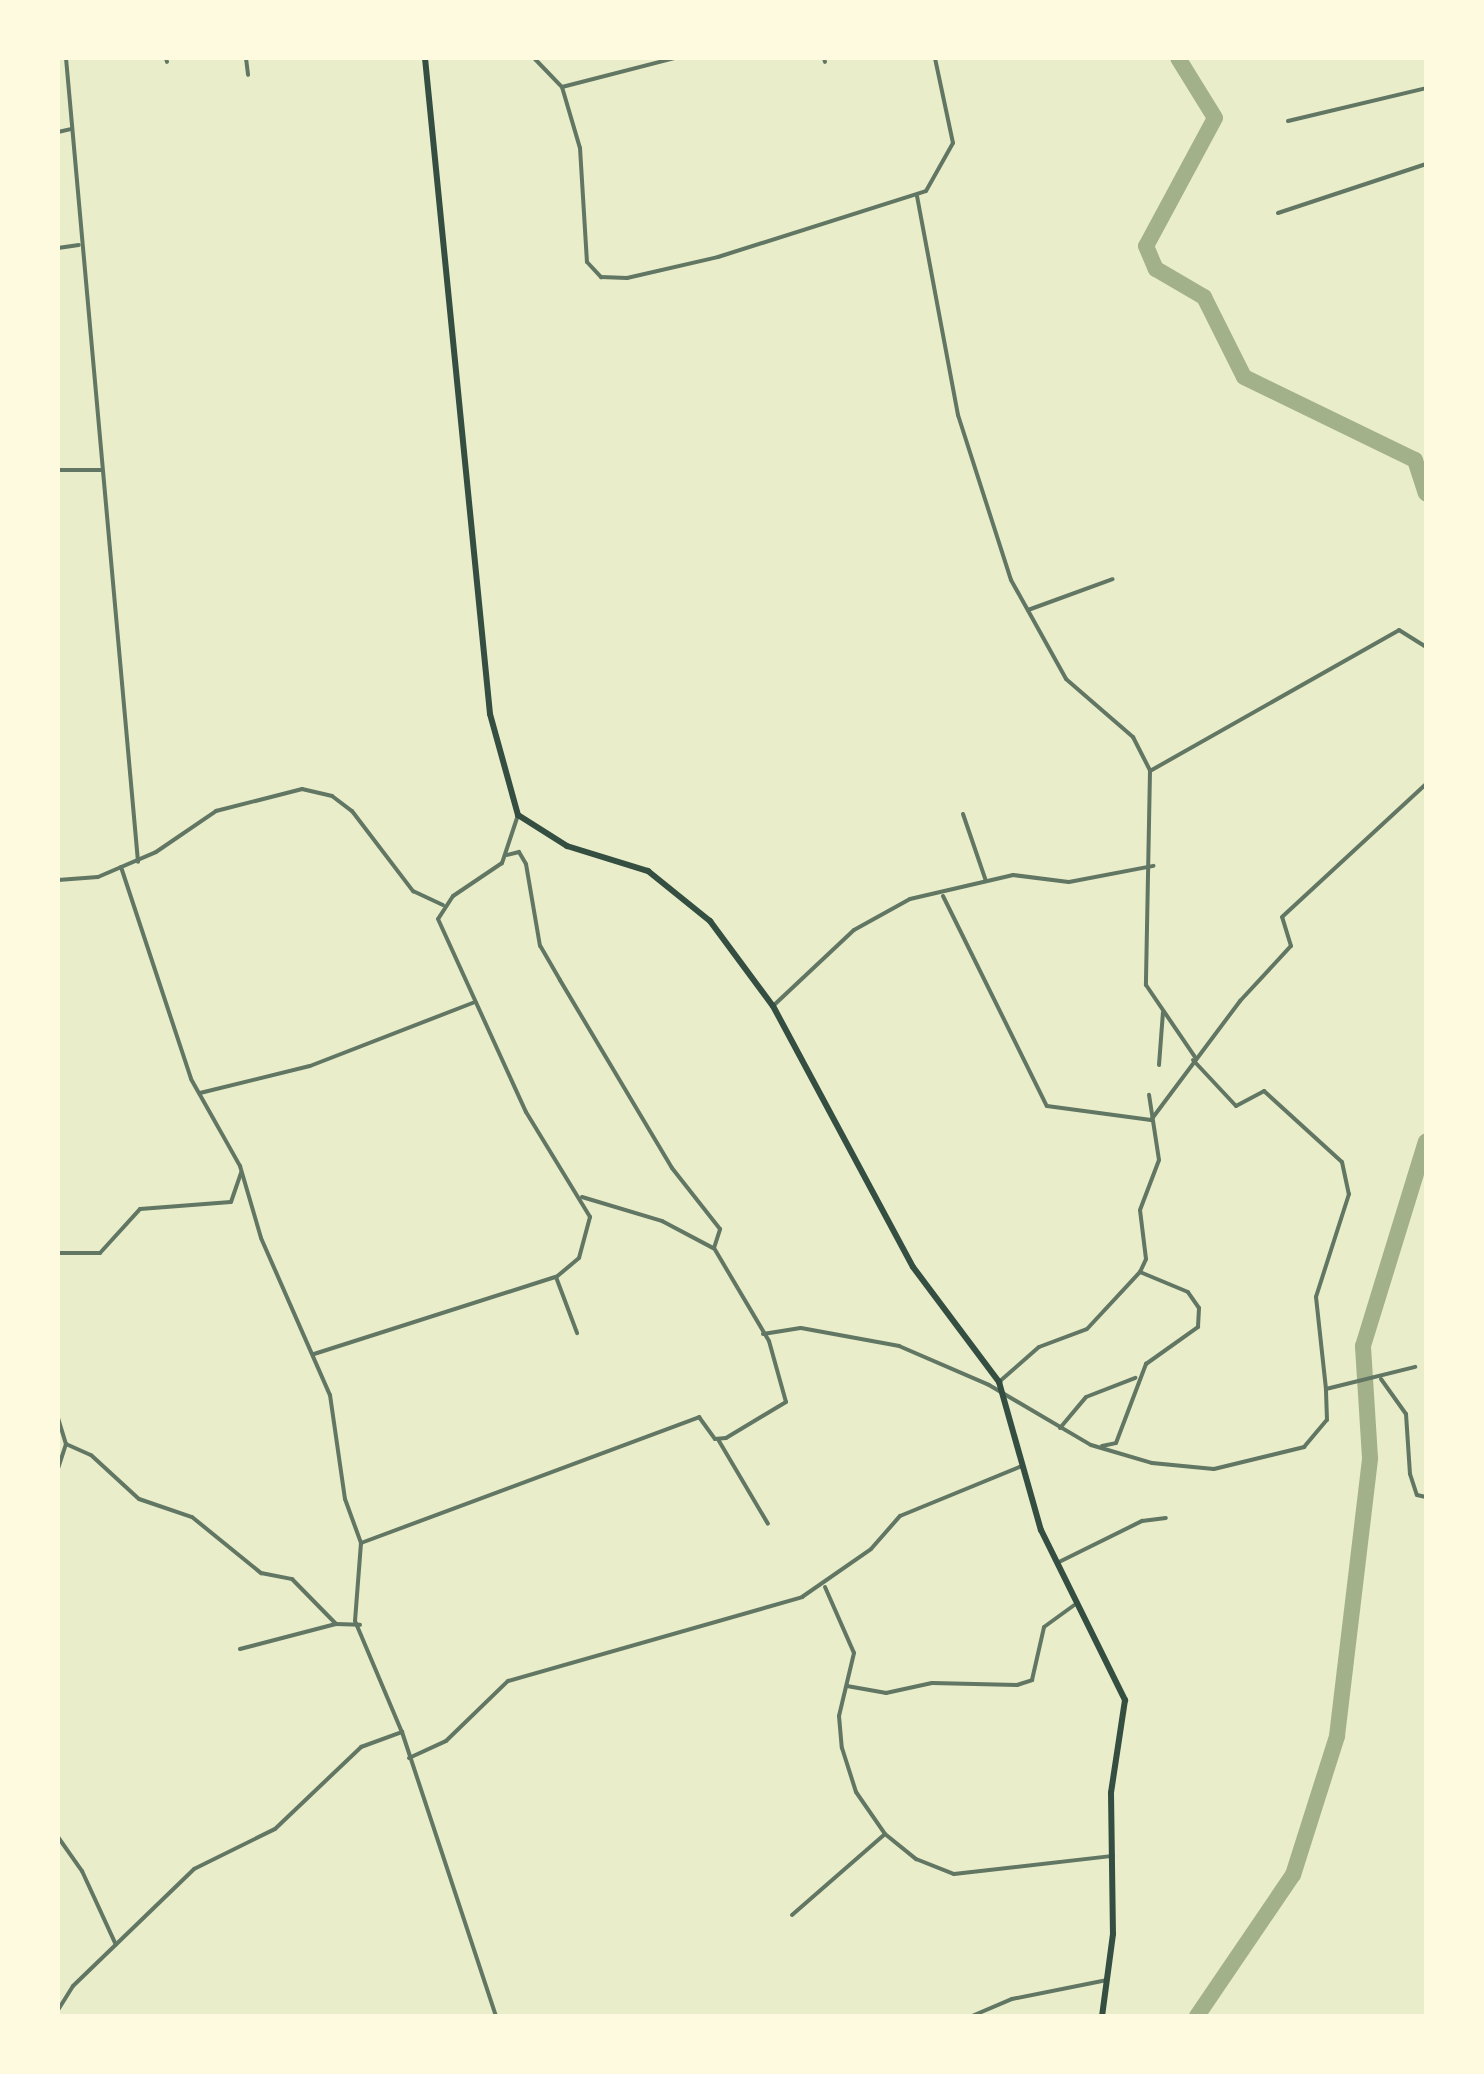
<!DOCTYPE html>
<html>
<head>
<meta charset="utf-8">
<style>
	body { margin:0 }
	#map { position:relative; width:1484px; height:2074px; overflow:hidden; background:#e9edc9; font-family:"Golos Text",sans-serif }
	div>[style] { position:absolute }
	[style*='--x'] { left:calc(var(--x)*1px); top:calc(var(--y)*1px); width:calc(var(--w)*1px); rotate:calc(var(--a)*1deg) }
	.river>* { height:16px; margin:-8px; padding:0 8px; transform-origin:8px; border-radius:8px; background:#a3b18a }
	.minor>* { height:4px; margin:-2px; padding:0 2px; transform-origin:2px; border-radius:2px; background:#617663 }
	.secondary>* { height:6px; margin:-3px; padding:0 3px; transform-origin:3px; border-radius:3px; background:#344e41 }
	span { translate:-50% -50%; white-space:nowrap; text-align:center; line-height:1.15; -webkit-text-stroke:8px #fefae0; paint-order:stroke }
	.frame { position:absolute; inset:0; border:60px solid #fefae0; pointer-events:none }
</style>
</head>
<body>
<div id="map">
	<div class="river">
		<div style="--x:1178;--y:58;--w:70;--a:58.3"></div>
		<div style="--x:1215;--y:118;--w:145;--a:118.3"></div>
		<div style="--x:1146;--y:246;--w:25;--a:67"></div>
		<div style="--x:1156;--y:269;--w:56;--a:30.3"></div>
		<div style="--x:1204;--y:297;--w:89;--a:63.4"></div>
		<div style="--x:1244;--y:377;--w:190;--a:25.9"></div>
		<div style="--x:1415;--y:460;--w:35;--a:72"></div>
		<div style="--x:1197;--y:2016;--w:171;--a:-55.8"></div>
		<div style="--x:1293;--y:1875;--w:146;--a:-72.4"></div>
		<div style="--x:1337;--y:1736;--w:280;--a:-83.2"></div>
		<div style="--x:1370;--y:1458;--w:112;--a:-93.6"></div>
		<div style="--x:1363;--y:1346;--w:214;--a:-72.9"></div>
	</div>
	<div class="minor">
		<div style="--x:66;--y:58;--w:807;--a:84.88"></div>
		<div style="--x:166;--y:58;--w:4;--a:76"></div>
		<div style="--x:246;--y:58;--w:17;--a:83"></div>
		<div style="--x:534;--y:58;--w:40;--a:46"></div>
		<div style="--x:562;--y:87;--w:117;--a:-14.4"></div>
		<div style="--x:824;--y:58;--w:4;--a:76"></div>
		<div style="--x:562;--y:87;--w:64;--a:73.6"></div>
		<div style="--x:580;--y:148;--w:114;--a:86.5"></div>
		<div style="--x:587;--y:262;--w:21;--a:47"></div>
		<div style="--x:601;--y:277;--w:26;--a:2"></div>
		<div style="--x:627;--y:278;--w:93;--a:-13"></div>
		<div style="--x:718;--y:257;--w:218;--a:-17.6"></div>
		<div style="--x:926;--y:191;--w:55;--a:-60.6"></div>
		<div style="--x:953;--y:143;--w:87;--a:-102"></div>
		<div style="--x:1288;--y:121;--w:142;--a:-13.4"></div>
		<div style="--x:58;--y:132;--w:13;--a:-13"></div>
		<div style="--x:917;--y:196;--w:223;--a:79.4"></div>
		<div style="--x:958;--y:415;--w:173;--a:72.2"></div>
		<div style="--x:1011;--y:580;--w:113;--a:60.9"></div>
		<div style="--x:1066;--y:679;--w:89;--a:40.9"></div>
		<div style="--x:1133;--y:737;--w:38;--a:63"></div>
		<div style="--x:1150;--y:771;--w:214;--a:91.1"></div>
		<div style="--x:1146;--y:985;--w:87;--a:55.8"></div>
		<div style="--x:1278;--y:213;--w:156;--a:-18.3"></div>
		<div style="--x:58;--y:248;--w:21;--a:-8"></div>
		<div style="--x:58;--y:470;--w:44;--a:0"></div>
		<div style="--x:1028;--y:610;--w:90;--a:-20"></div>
		<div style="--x:1150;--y:771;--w:286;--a:-29.5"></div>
		<div style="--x:1399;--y:630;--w:32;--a:32"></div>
		<div style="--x:963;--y:814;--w:71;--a:71.1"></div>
		<div style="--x:518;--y:815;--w:51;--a:108.4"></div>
		<div style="--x:502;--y:863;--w:59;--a:146"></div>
		<div style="--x:453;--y:896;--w:27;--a:123"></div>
		<div style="--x:438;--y:919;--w:212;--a:65.5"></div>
		<div style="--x:526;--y:1112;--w:123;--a:58.6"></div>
		<div style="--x:590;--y:1217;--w:42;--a:105"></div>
		<div style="--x:579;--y:1258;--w:30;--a:140"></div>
		<div style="--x:121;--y:867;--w:223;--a:71.7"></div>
		<div style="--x:191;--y:1079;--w:100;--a:60.6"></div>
		<div style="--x:240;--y:1166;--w:75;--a:73.7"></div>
		<div style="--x:261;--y:1238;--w:171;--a:66.3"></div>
		<div style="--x:330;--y:1395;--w:105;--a:81.8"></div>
		<div style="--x:345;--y:1499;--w:47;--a:70"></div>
		<div style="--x:361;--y:1543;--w:78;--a:94.4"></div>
		<div style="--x:355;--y:1621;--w:121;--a:67.1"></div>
		<div style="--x:402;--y:1732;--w:299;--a:71.7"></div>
		<div style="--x:58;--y:880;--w:40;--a:-4.3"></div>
		<div style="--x:98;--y:877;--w:63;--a:-23.3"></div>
		<div style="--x:156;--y:852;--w:73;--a:-34.3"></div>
		<div style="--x:216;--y:811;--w:89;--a:-14.3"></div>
		<div style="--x:302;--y:789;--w:31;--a:13"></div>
		<div style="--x:332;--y:796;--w:25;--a:37"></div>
		<div style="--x:352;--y:811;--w:101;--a:52.7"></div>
		<div style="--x:413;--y:891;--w:33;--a:25"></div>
		<div style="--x:943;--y:896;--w:234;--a:63.7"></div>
		<div style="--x:1047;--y:1106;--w:105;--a:7.7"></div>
		<div style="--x:773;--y:1006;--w:111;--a:-43.2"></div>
		<div style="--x:854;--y:930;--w:64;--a:-29"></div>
		<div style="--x:910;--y:899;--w:106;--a:-13.1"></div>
		<div style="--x:1013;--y:875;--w:56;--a:7.1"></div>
		<div style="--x:1069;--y:882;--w:86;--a:-10.8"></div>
		<div style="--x:1193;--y:1060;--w:63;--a:46.9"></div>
		<div style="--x:1236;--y:1106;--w:32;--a:-28"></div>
		<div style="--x:1264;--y:1091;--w:105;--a:42.3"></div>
		<div style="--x:1342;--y:1162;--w:33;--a:78"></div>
		<div style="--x:1349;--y:1194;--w:108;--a:107.8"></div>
		<div style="--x:1316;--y:1297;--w:93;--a:83.8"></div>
		<div style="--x:1159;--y:1065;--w:53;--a:-85.7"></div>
		<div style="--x:200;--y:1093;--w:113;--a:-13.8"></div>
		<div style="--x:310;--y:1066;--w:177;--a:-21.2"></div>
		<div style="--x:1151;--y:1120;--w:149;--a:-53.2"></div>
		<div style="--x:1240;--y:1001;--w:75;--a:-47.2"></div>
		<div style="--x:1291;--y:946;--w:30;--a:-107"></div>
		<div style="--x:1282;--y:917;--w:196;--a:-42.7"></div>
		<div style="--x:582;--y:1197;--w:84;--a:16.7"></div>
		<div style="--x:662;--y:1221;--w:58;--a:27.9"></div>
		<div style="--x:58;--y:1253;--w:42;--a:0"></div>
		<div style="--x:100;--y:1253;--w:59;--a:-47.7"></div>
		<div style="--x:140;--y:1209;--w:91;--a:-4.4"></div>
		<div style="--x:231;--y:1202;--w:31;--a:-71"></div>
		<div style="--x:763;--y:1334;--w:38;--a:-9"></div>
		<div style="--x:801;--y:1328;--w:100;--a:10.4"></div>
		<div style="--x:899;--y:1346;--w:98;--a:23.4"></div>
		<div style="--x:989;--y:1385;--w:118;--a:30.5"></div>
		<div style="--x:1091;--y:1445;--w:64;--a:16.4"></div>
		<div style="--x:1152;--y:1463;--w:62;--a:5.5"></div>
		<div style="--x:1214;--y:1469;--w:93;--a:-13.7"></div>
		<div style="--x:1304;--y:1447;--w:35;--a:-50"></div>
		<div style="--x:1327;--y:1420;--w:31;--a:-92"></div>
		<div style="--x:1326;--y:1389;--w:92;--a:-13.9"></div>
		<div style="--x:314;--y:1354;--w:254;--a:-17.7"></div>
		<div style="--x:556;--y:1277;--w:60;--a:69.4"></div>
		<div style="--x:1381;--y:1379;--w:43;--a:54.5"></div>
		<div style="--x:1406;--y:1414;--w:60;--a:86.2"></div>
		<div style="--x:1410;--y:1474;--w:22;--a:72"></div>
		<div style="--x:1417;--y:1495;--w:9;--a:13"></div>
		<div style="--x:999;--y:1382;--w:53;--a:-41.2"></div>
		<div style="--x:1039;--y:1347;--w:51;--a:-20.6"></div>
		<div style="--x:1087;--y:1329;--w:78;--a:-47.1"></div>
		<div style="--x:1140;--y:1272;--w:14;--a:-65"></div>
		<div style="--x:1146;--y:1259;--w:49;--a:-97"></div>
		<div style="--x:1140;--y:1210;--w:53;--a:-69.2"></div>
		<div style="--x:1159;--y:1160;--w:66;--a:-98.7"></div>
		<div style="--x:58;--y:1418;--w:27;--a:73"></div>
		<div style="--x:66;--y:1444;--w:26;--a:108"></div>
		<div style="--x:1060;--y:1428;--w:40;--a:-50"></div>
		<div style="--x:1086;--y:1397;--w:53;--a:-21.2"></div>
		<div style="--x:719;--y:1441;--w:96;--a:59.4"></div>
		<div style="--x:66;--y:1444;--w:27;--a:24"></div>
		<div style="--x:91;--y:1455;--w:65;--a:42.5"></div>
		<div style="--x:139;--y:1499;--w:56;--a:18.8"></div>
		<div style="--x:192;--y:1517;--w:89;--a:39.1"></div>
		<div style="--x:261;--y:1573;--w:32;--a:11"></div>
		<div style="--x:292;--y:1579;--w:63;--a:45.6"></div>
		<div style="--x:336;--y:1624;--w:24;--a:2"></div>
		<div style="--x:1102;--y:1446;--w:14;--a:-12"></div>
		<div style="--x:1116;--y:1443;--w:85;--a:-69.2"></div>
		<div style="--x:1146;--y:1364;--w:64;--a:-35.4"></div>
		<div style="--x:1198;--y:1327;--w:19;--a:-87"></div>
		<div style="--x:1199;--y:1308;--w:19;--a:-125"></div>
		<div style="--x:1188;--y:1292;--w:52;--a:-157.4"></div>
		<div style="--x:361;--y:1543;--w:361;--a:-20.4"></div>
		<div style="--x:699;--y:1417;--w:27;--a:54"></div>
		<div style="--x:715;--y:1439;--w:11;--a:-5"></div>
		<div style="--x:726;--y:1438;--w:70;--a:-31"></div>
		<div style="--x:786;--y:1402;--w:63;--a:-105.6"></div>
		<div style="--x:769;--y:1341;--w:108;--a:-120.6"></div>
		<div style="--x:714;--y:1248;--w:20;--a:-72"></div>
		<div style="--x:720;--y:1229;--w:78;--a:-128.2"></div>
		<div style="--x:672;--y:1168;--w:219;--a:-120.8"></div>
		<div style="--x:560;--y:980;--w:39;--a:-120"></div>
		<div style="--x:540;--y:946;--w:83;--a:-99.7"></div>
		<div style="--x:526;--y:864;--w:14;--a:-120"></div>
		<div style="--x:519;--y:852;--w:12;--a:166"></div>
		<div style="--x:1057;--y:1563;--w:95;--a:-26.3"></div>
		<div style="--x:1142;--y:1521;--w:24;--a:-7"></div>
		<div style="--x:825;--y:1587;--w:72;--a:66.3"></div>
		<div style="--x:854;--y:1653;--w:65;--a:103.4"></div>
		<div style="--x:839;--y:1716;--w:32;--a:85"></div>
		<div style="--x:842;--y:1748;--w:46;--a:72.3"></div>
		<div style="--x:856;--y:1792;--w:51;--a:55.4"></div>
		<div style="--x:885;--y:1834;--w:40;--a:39"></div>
		<div style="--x:916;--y:1859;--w:41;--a:21.5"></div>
		<div style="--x:954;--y:1874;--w:160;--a:-6.5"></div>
		<div style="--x:240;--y:1649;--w:99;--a:-14.6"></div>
		<div style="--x:847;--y:1686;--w:40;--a:10"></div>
		<div style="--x:886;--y:1693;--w:47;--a:-12.3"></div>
		<div style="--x:932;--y:1683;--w:85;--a:1.3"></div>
		<div style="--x:1017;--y:1685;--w:16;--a:-18"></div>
		<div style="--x:1032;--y:1680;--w:54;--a:-77.2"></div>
		<div style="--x:1044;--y:1627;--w:37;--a:-36"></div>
		<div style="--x:409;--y:1758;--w:41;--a:-24.7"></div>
		<div style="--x:446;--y:1741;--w:86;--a:-44.1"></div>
		<div style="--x:508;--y:1681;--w:306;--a:-15.9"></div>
		<div style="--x:802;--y:1597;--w:84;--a:-34.8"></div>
		<div style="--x:871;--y:1549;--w:44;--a:-48.7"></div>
		<div style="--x:900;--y:1516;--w:132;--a:-22.3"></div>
		<div style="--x:58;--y:1837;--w:42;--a:54.8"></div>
		<div style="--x:82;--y:1871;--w:81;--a:65.3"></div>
		<div style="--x:792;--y:1915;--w:123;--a:-41.1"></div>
		<div style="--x:58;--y:2010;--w:28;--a:-58"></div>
		<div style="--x:73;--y:1986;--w:168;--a:-44"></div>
		<div style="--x:194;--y:1869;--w:90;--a:-26.3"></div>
		<div style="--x:275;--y:1829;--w:119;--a:-43.6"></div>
		<div style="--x:361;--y:1747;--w:44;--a:-20.1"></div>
		<div style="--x:972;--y:2016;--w:43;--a:-23"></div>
		<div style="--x:1012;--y:1999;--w:97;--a:-11.3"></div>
	</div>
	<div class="secondary">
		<div style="--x:425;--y:58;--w:659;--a:84.34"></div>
		<div style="--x:490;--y:714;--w:105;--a:74.5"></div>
		<div style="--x:518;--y:815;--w:58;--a:32.3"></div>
		<div style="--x:567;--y:846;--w:85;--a:17.2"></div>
		<div style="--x:648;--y:871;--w:80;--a:38.9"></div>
		<div style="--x:710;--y:921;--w:106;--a:53.5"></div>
		<div style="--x:773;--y:1006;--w:296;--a:61.8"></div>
		<div style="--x:913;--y:1267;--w:144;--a:53.2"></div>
		<div style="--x:999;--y:1382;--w:154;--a:74.2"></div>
		<div style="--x:1041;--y:1530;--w:190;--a:63.7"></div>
		<div style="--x:1125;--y:1700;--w:94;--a:98.6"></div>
		<div style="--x:1111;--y:1793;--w:141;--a:89.2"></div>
		<div style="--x:1113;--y:1934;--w:83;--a:97.6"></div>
	</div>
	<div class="frame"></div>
</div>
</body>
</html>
